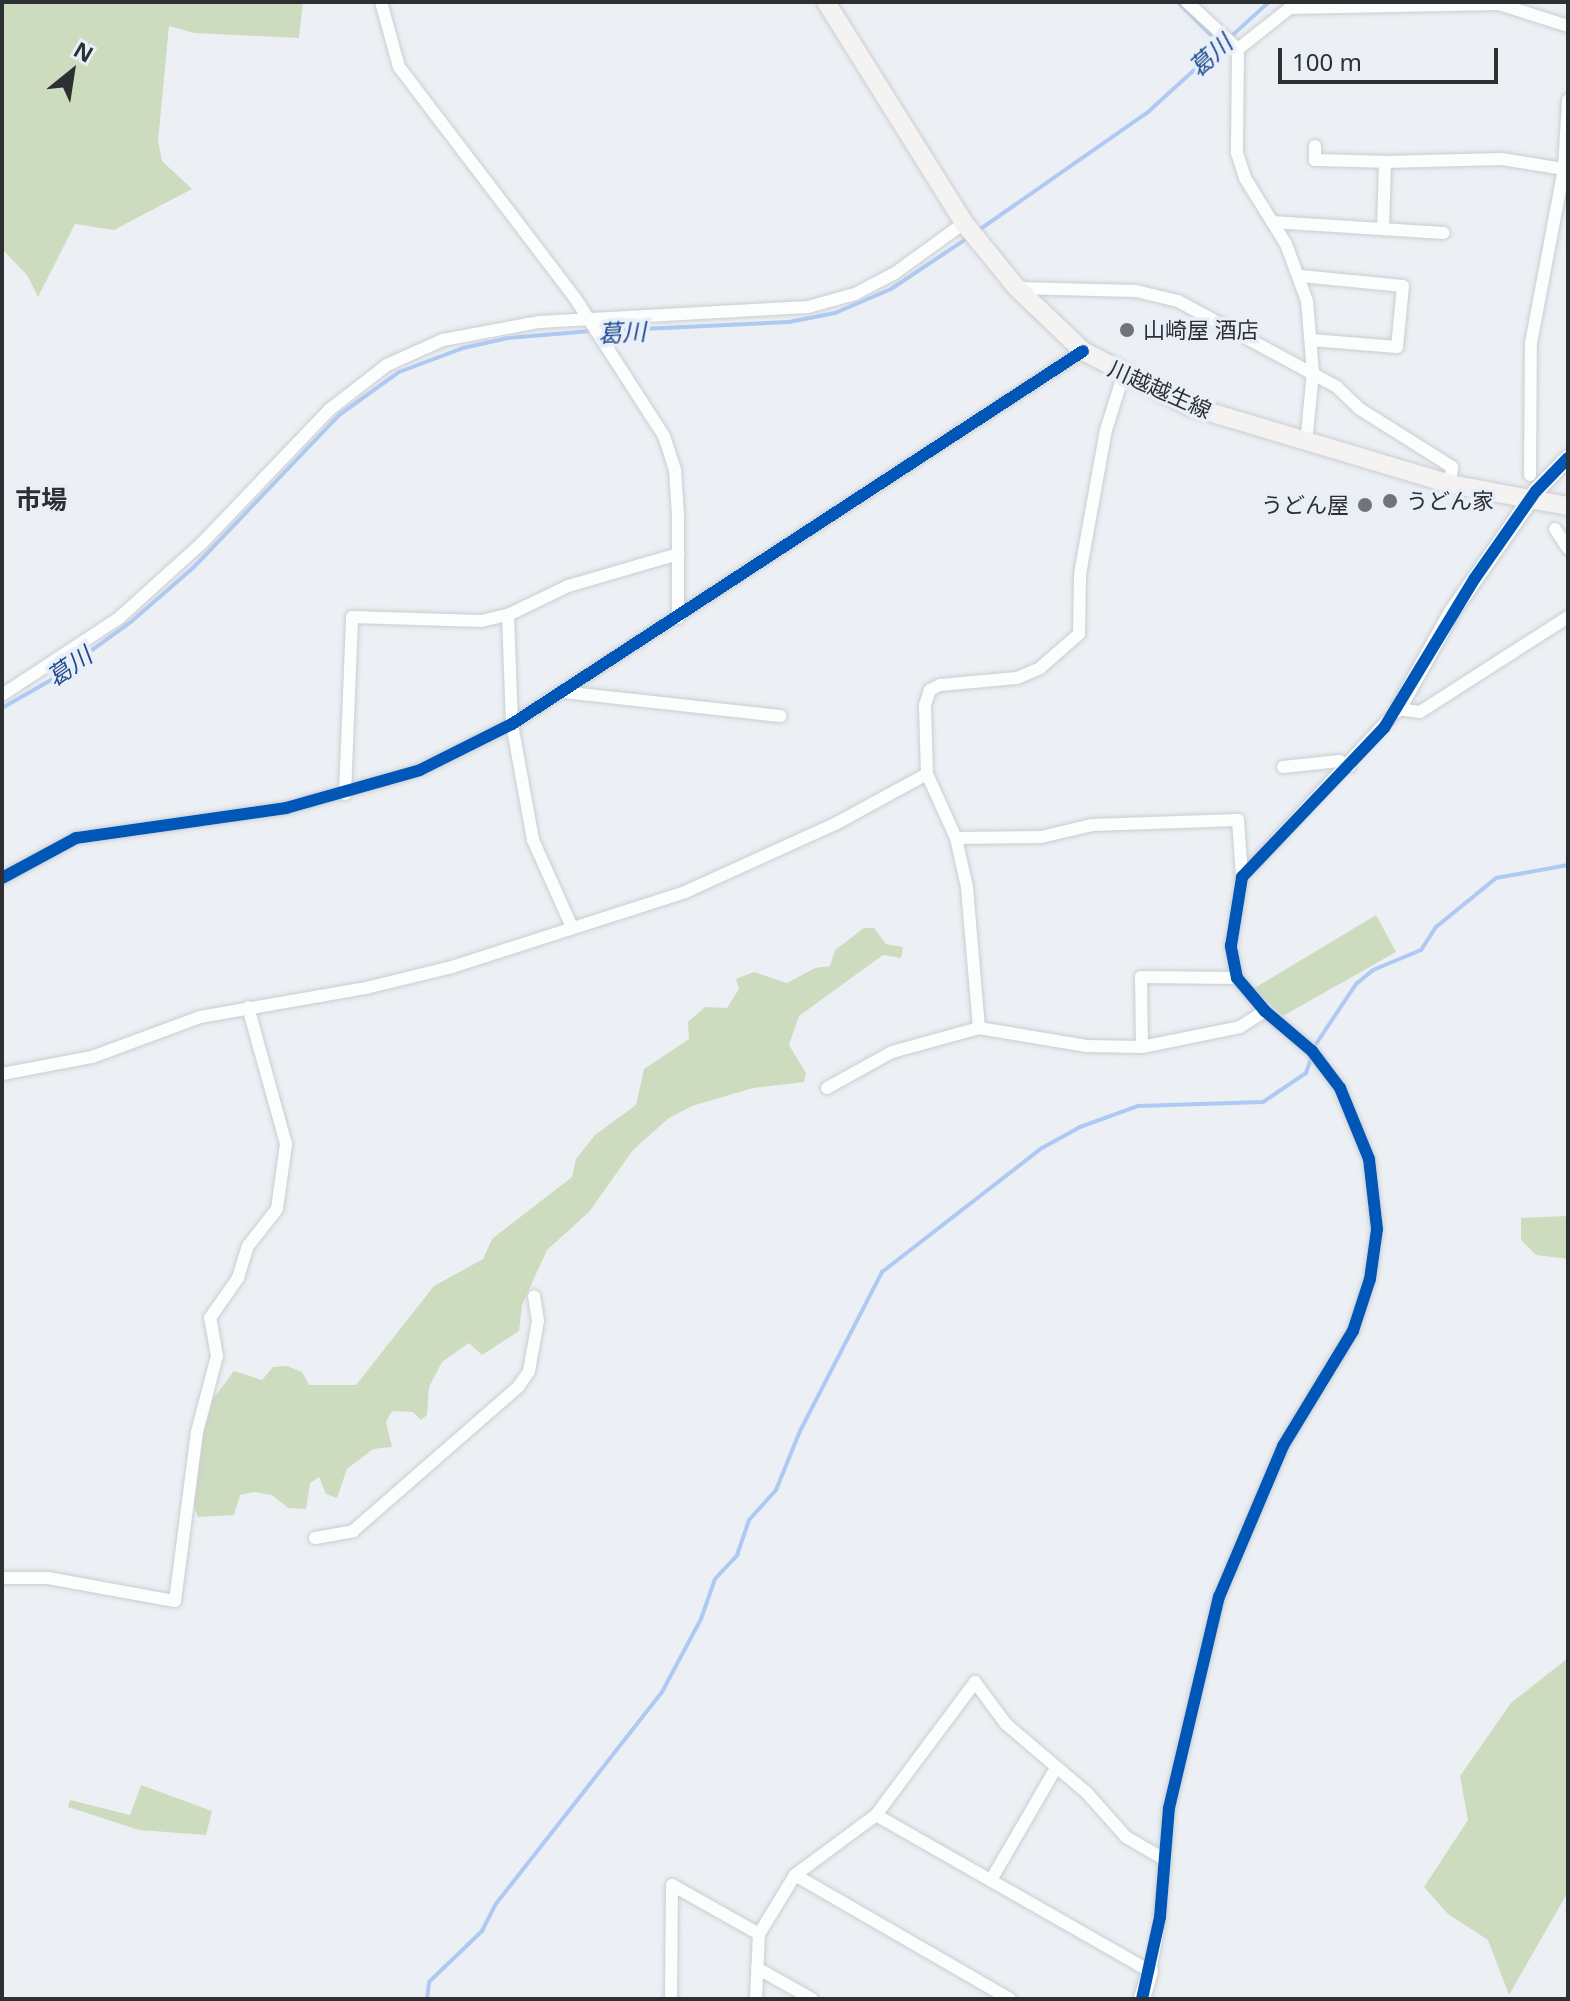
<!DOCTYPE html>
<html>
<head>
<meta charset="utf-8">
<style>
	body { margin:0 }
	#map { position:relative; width:1570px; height:2001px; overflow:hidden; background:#ecf0f4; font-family:"Noto Sans","Noto Sans JP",sans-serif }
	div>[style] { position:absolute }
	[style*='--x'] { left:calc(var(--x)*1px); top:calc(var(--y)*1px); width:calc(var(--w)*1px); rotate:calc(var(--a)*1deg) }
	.green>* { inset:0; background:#cddcbf }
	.stream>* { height:4px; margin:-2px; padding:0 2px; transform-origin:2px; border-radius:2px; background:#aec9f3 }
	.roads { filter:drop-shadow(0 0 2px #cbcdd1) drop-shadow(0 0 2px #cbcdd1) }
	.minor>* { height:12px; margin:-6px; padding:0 6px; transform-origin:6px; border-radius:6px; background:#fcfdfd }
	.tertiary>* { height:16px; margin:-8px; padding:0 8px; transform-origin:8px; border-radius:8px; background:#fcfdfd }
	.secondary>* { height:18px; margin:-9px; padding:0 9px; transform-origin:9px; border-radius:9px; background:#f4f3f1 }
	.cycleway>* { height:12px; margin:-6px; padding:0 6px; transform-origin:6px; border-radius:6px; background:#0057b8 }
	.dots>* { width:22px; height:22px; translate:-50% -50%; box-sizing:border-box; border:4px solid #e9eff8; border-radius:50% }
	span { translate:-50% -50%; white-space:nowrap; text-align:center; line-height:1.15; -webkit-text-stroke:7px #e9eff8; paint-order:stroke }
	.poi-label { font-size:22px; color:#2d2f33 }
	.left { translate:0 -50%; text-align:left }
	.right { translate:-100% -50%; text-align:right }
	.street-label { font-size:22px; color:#2d2f33 }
	.water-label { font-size:24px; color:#1e498e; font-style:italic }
	.quarter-label { font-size:26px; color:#2d2f33; font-weight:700 }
	.frame { position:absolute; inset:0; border:4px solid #2d2f33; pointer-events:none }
	.north { position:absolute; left:32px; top:32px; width:80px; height:80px; -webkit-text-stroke:6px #e9eff8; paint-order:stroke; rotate:30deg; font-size:22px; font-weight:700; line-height:32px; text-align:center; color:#2d2f33 }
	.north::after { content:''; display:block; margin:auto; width:28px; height:36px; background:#2d2f33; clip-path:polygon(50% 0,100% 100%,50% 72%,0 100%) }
	.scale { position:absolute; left:1278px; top:48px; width:220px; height:36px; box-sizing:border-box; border:4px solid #2d2f33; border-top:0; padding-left:10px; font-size:24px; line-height:28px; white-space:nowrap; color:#2d2f33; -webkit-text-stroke:6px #e9eff8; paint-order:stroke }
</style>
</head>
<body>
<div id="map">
	<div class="green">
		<div style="clip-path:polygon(2px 2px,303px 2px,299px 38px,194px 33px,169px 26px,158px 141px,162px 161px,192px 189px,114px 230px,75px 224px,38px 297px,27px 275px,2px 249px)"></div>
		<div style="clip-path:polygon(1376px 915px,1396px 952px,1283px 1016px,1253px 989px)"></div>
		<div style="clip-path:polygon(864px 928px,874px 928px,886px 944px,903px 947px,901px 958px,883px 955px,799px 1016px,789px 1045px,806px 1073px,804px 1082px,753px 1088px,692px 1106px,669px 1118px,633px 1150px,589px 1212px,547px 1250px,522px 1305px,519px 1331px,482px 1355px,469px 1343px,442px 1362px,429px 1387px,427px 1415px,421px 1420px,413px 1412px,392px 1411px,386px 1422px,392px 1447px,373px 1449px,347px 1469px,337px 1498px,326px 1494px,319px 1477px,310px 1483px,306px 1509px,288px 1508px,272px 1495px,254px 1492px,240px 1495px,234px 1515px,198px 1517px,194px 1507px,203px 1434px,213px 1399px,234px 1371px,262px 1380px,273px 1367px,287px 1366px,302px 1372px,309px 1385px,356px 1385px,434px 1286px,483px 1259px,492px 1239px,572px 1177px,576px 1159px,595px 1135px,636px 1105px,644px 1069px,689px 1039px,688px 1022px,705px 1007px,727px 1008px,739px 989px,736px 979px,754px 972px,787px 983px,815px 968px,830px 966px,835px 950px)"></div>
		<div style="clip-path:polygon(1568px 1216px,1568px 1259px,1536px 1255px,1521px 1240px,1521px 1218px)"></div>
		<div style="clip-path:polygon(1568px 1658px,1568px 1892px,1509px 1995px,1488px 1940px,1448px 1914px,1424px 1887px,1468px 1820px,1460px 1776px,1511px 1703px)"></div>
		<div style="clip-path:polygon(141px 1785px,212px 1811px,206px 1835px,139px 1830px,68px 1807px,70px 1800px,130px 1815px)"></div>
	</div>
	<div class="stream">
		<div style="--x:1178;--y:2;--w:64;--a:45"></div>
		<div style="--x:976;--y:232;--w:210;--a:-34.9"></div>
		<div style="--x:1148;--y:112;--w:164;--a:-42.3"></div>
		<div style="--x:600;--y:331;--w:189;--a:-2.7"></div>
		<div style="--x:789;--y:322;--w:47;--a:-11.1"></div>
		<div style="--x:835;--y:313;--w:61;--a:-23.2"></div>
		<div style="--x:891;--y:289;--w:94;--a:-33.7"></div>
		<div style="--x:2;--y:708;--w:56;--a:-29.7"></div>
		<div style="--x:51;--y:680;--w:100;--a:-36.1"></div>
		<div style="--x:132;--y:621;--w:81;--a:-41"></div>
		<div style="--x:193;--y:568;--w:211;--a:-46.3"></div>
		<div style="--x:339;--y:415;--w:74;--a:-35.6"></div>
		<div style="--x:399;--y:372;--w:68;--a:-20.6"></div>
		<div style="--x:463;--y:348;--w:46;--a:-12.5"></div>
		<div style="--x:508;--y:338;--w:83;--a:-4.8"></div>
		<div style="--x:1314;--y:1047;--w:76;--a:-56.3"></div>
		<div style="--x:1356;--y:984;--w:22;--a:-39"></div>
		<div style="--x:1373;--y:970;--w:52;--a:-22.6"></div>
		<div style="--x:1421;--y:950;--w:27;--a:-57"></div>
		<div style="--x:1436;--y:927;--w:77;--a:-39.2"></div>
		<div style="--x:1496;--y:878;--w:73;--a:-10.2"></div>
		<div style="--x:427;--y:1999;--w:17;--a:-83"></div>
		<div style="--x:429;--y:1982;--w:74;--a:-43.9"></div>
		<div style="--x:482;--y:1931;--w:29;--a:-63"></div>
		<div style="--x:495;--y:1905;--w:271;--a:-51.9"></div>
		<div style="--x:662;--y:1692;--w:83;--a:-61.9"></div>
		<div style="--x:701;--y:1619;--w:42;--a:-70.7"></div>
		<div style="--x:715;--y:1579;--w:33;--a:-47"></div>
		<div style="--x:737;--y:1555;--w:37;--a:-71"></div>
		<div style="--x:749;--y:1520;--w:40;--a:-48"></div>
		<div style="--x:776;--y:1490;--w:64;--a:-67.9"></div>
		<div style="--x:800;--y:1431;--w:179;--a:-62.7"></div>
		<div style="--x:882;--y:1272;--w:202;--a:-37.8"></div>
		<div style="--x:1042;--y:1148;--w:43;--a:-28.9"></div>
		<div style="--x:1080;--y:1127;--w:62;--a:-19.9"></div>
		<div style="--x:1138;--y:1106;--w:125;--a:-1.8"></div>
		<div style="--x:1263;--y:1102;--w:52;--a:-34"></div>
		<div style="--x:1306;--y:1073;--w:18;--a:-71"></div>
	</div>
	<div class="roads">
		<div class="minor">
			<div style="--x:381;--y:2;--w:67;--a:74.5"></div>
			<div style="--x:399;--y:67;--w:290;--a:52.7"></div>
			<div style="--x:575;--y:298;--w:164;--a:57.2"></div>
			<div style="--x:664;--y:436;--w:36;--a:72"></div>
			<div style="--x:675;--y:470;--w:45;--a:86.2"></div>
			<div style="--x:678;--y:515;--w:103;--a:90"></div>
			<div style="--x:1187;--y:2;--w:69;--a:42.7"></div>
			<div style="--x:1238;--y:49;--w:104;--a:90.6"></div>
			<div style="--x:1237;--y:153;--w:26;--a:72"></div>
			<div style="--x:1245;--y:178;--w:78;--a:58.2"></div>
			<div style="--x:1286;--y:244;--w:61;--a:69.8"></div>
			<div style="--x:1307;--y:301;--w:71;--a:85.2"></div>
			<div style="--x:1313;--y:372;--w:71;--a:95.6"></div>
			<div style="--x:1238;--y:49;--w:66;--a:-38.3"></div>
			<div style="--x:1290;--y:8;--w:209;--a:-1.1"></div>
			<div style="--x:1499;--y:4;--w:72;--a:17.7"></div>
			<div style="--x:1315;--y:146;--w:14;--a:90"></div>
			<div style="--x:1315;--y:160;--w:70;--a:1.6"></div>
			<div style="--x:1272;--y:222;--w:172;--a:3.7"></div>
			<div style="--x:1383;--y:229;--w:67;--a:-88.3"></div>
			<div style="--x:1385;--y:162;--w:117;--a:-1.5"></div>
			<div style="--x:1502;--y:159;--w:63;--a:9.2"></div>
			<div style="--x:1301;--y:276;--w:102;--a:5.6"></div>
			<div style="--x:1403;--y:286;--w:61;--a:95.6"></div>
			<div style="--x:1397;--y:347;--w:86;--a:-175.3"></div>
			<div style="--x:1017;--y:288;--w:119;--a:1.4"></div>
			<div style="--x:1136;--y:291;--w:43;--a:13.4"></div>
			<div style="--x:1178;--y:301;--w:181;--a:28.4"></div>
			<div style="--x:1337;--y:387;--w:32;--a:44"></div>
			<div style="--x:1360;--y:409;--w:109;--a:32.2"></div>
			<div style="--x:1452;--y:467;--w:17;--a:97"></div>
			<div style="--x:1530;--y:475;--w:132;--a:-89.6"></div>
			<div style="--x:1531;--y:343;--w:177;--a:-79.3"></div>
			<div style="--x:1564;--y:169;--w:69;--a:-86.7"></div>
			<div style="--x:1555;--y:529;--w:23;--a:56"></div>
			<div style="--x:508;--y:615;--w:109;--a:87.9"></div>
			<div style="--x:512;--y:724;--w:118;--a:79.7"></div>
			<div style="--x:533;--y:840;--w:93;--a:65.9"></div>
			<div style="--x:563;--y:692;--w:219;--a:6.3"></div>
			<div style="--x:2;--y:695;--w:140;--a:-33.3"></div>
			<div style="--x:119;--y:618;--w:112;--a:-42.1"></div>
			<div style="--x:202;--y:543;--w:184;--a:-46.3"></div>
			<div style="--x:329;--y:410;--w:73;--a:-37.8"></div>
			<div style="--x:387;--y:365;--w:61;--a:-24.1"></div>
			<div style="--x:443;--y:340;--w:98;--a:-10.6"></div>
			<div style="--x:539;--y:322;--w:269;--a:-3.2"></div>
			<div style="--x:808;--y:307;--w:49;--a:-15.5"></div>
			<div style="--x:855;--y:294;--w:45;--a:-27.7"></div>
			<div style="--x:895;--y:273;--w:85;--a:-35.9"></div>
			<div style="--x:1283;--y:767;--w:56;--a:-6.1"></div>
			<div style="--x:1339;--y:761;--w:12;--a:24"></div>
			<div style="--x:345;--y:794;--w:177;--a:-87.7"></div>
			<div style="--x:352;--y:617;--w:129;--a:1.8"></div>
			<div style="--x:481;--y:621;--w:28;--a:-13"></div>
			<div style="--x:508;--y:615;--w:67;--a:-25.8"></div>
			<div style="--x:568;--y:586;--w:115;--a:-16.2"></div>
			<div style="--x:956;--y:838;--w:85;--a:-0.7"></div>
			<div style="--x:1041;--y:837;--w:52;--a:-13.2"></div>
			<div style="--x:1092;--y:825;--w:146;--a:-2"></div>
			<div style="--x:1238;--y:820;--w:57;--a:86"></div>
			<div style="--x:2;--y:878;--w:84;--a:-28.4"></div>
			<div style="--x:76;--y:838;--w:212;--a:-8.1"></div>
			<div style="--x:286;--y:808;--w:139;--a:-15.8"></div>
			<div style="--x:420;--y:770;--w:103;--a:-26.6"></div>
			<div style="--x:512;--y:724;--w:682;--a:-33.15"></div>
			<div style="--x:979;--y:1028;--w:142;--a:-94.9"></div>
			<div style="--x:967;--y:887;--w:50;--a:-102.7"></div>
			<div style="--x:956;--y:838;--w:70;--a:-114.4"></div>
			<div style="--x:927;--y:774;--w:69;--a:-91.7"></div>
			<div style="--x:925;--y:705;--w:16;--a:-72"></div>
			<div style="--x:930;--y:690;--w:11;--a:-27"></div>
			<div style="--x:940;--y:685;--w:77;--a:-5.2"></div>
			<div style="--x:1017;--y:678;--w:25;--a:-23"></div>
			<div style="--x:1040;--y:668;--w:52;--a:-41.1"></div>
			<div style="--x:1079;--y:634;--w:60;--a:-89"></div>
			<div style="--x:1080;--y:574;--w:146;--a:-79.8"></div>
			<div style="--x:1106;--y:430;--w:57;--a:-72.5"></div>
			<div style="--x:1142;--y:1047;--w:70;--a:-90.8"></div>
			<div style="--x:1141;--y:977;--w:96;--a:0.6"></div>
			<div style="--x:2;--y:1074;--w:92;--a:-10.7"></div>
			<div style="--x:92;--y:1057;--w:115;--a:-20.3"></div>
			<div style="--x:200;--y:1017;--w:169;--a:-9.9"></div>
			<div style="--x:366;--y:988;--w:89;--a:-13.7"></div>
			<div style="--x:452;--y:967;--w:245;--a:-17.8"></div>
			<div style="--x:685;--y:892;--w:167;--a:-24.4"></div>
			<div style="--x:837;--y:823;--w:102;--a:-28.6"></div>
			<div style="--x:827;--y:1088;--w:74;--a:-29"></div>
			<div style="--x:892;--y:1052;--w:90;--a:-15.4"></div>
			<div style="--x:979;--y:1028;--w:109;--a:9.5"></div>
			<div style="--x:1086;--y:1046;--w:56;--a:1"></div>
			<div style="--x:1142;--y:1047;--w:100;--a:-11.5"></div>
			<div style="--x:1240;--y:1027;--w:30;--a:-33"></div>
			<div style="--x:315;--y:1538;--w:39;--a:-10"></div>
			<div style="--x:353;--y:1531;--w:219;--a:-41.1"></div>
			<div style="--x:518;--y:1387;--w:19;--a:-55"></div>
			<div style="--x:529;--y:1371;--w:51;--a:-79.8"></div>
			<div style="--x:538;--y:1321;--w:25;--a:-99"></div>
			<div style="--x:2;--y:1578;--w:46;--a:0"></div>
			<div style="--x:48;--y:1578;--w:129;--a:10.3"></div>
			<div style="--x:175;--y:1601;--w:170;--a:-82.6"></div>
			<div style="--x:197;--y:1432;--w:79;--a:-75.3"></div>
			<div style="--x:217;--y:1356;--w:39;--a:-100"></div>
			<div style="--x:210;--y:1318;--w:49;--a:-55"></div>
			<div style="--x:238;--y:1278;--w:34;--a:-73"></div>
			<div style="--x:248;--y:1246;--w:47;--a:-51.9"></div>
			<div style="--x:277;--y:1209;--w:66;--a:-82.1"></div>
			<div style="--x:286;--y:1144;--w:142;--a:-105.5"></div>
			<div style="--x:876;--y:1815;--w:315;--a:29.7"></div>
			<div style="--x:1150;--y:1971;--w:55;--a:-79.5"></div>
			<div style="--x:1160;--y:1917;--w:109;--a:-85.3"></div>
			<div style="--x:1169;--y:1808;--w:217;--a:-76.7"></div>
			<div style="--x:1219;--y:1597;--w:164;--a:-67"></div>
			<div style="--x:1283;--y:1446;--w:135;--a:-58.7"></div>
			<div style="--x:1353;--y:1331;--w:55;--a:-71.9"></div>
			<div style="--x:1370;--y:1279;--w:50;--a:-82"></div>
			<div style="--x:1377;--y:1229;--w:70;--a:-96.5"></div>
			<div style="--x:1369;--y:1159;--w:77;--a:-112.2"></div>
			<div style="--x:1340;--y:1088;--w:46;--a:-127.1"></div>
			<div style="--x:1312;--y:1051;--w:62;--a:-139.6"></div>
			<div style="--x:1265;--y:1011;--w:43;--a:-130.3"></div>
			<div style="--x:1237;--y:978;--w:33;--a:-101"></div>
			<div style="--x:1231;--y:946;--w:70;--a:-80.9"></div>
			<div style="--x:1242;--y:877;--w:229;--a:-47.1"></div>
			<div style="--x:1398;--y:709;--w:22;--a:8"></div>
			<div style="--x:1420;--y:712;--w:176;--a:-32.7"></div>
			<div style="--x:795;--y:1875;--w:248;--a:30"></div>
			<div style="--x:991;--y:1880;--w:129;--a:-59.9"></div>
			<div style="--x:757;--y:1968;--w:63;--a:29.4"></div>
			<div style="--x:671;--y:1999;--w:114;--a:-89.5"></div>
			<div style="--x:672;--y:1885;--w:100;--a:29.4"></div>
			<div style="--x:756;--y:1999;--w:65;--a:-87.4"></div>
			<div style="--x:759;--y:1934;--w:69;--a:-58.6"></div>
			<div style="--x:795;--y:1875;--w:101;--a:-36.5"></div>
			<div style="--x:876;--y:1815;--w:166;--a:-53.3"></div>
			<div style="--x:975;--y:1682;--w:52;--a:53.6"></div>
			<div style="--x:1006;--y:1724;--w:106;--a:40.4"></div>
			<div style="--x:1087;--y:1793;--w:59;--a:48.4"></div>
			<div style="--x:1126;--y:1837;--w:44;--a:30.1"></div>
		</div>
		<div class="tertiary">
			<div style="--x:1398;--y:709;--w:111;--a:-60.9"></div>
			<div style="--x:1452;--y:612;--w:147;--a:-55.2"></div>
			<div style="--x:1536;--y:491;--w:46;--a:-45.9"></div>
			<div style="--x:1142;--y:1999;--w:29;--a:-74"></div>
		</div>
		<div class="secondary">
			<div style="--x:826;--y:2;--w:261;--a:58"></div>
			<div style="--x:964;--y:223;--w:84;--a:50.8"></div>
			<div style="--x:1017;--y:288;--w:91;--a:43.7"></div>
			<div style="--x:1083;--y:351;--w:119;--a:27.4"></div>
			<div style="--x:1189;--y:406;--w:272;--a:16.6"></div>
			<div style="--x:1450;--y:484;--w:120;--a:10.6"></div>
		</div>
	</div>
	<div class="cycleway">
		<div style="--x:2;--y:878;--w:84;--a:-28.4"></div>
		<div style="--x:76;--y:838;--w:212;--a:-8.1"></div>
		<div style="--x:286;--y:808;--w:139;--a:-15.8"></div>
		<div style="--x:420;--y:770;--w:103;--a:-26.6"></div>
		<div style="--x:512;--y:724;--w:682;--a:-33.15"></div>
		<div style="--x:1142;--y:1999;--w:84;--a:-77.6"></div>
		<div style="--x:1160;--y:1917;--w:109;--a:-85.3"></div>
		<div style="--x:1169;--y:1808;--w:217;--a:-76.7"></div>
		<div style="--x:1219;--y:1597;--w:164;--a:-67"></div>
		<div style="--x:1283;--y:1446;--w:135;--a:-58.7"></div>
		<div style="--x:1353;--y:1331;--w:55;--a:-71.9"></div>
		<div style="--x:1370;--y:1279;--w:50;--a:-82"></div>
		<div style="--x:1377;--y:1229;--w:70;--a:-96.5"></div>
		<div style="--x:1369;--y:1159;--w:77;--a:-112.2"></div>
		<div style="--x:1340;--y:1088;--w:46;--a:-127.1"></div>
		<div style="--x:1312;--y:1051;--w:62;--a:-139.6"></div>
		<div style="--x:1265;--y:1011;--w:43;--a:-130.3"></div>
		<div style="--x:1237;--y:978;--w:33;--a:-101"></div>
		<div style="--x:1231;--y:946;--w:70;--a:-80.9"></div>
		<div style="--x:1242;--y:877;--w:206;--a:-46.4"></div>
		<div style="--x:1384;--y:728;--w:175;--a:-58.8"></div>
		<div style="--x:1475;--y:578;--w:106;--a:-55"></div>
		<div style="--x:1536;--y:491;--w:46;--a:-45.9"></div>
	</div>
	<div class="dots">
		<div style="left:1127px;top:330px;background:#707377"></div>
		<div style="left:1390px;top:501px;background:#707377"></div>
		<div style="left:1365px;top:505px;background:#707377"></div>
	</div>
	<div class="poi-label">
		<span class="left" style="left:1143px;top:330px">山崎屋 酒店</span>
		<span class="left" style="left:1406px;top:501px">うどん家</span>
		<span class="right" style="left:1349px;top:505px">うどん屋</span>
	</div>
	<div class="street-label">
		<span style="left:1160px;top:389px;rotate:24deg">川越越生線</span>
	</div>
	<div class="water-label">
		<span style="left:1210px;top:55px;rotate:-42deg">葛川</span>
		<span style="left:622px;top:332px;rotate:-3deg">葛川</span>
		<span style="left:69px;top:666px;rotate:-35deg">葛川</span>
	</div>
	<div class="quarter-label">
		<span style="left:41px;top:500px">市場</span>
	</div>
	<div class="frame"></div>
	<div class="north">N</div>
	<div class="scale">100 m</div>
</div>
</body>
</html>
